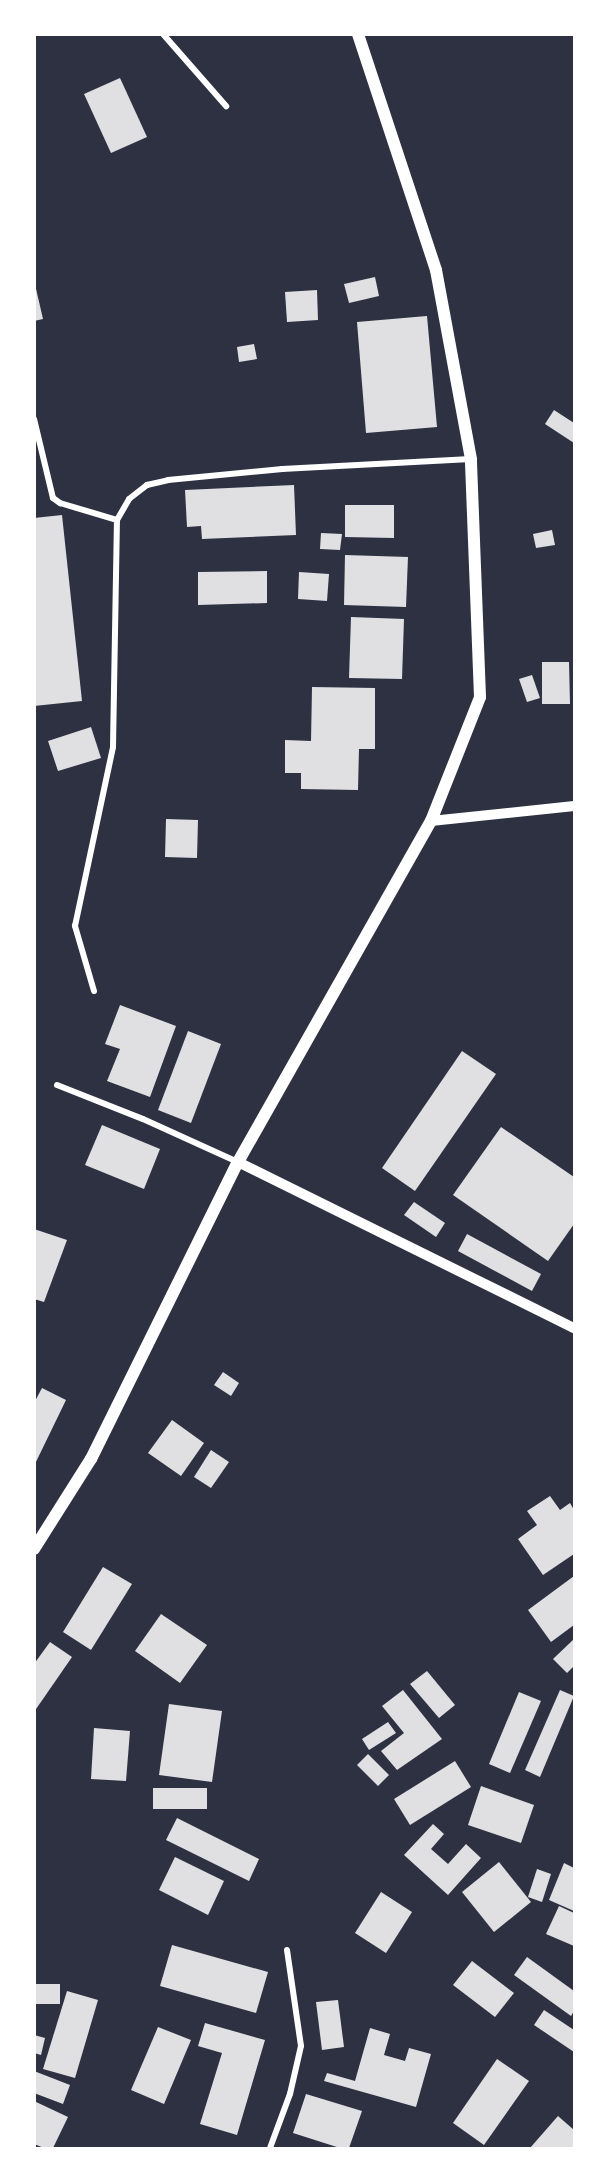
<!DOCTYPE html>
<html>
<head>
<meta charset="utf-8">
<style>
	body { margin:0 }
	#map { position:relative; width:609px; height:2183px; overflow:hidden; background:#2d3142; font-family:"Sofia Sans Condensed",sans-serif }
	div>[style] { position:absolute }
	[style*='--x'] { left:calc(var(--x)*1px); top:calc(var(--y)*1px); width:calc(var(--w)*1px); rotate:calc(var(--a)*1deg) }
	.building>* { inset:0; background:#e0e0e3 }
	.minor>* { height:6px; margin:-3px; padding:0 3px; transform-origin:3px; border-radius:3px; background:#fff }
	.tertiary>* { height:10px; margin:-5px; padding:0 5px; transform-origin:5px; border-radius:5px; background:#fff }
	.secondary>* { height:12px; margin:-6px; padding:0 6px; transform-origin:6px; border-radius:6px; background:#fff }
	span { translate:-50% -50%; white-space:nowrap; text-align:center; line-height:1.15; -webkit-text-stroke:4.5px #fff; paint-order:stroke }
	.frame { position:absolute; inset:0; border:36px solid #fff; pointer-events:none }
</style>
</head>
<body>
<div id="map">
	<div class="building">
		<div style="clip-path:polygon(120px 78px,147px 137px,111px 153px,84px 94px)"></div>
		<div style="clip-path:polygon(375px 277px,379px 296px,349px 303px,344px 284px)"></div>
		<div style="clip-path:polygon(34px 280px,43px 319px,34px 321px)"></div>
		<div style="clip-path:polygon(317px 290px,318px 320px,287px 322px,285px 292px)"></div>
		<div style="clip-path:polygon(427px 316px,437px 427px,366px 433px,357px 322px)"></div>
		<div style="clip-path:polygon(254px 344px,257px 359px,239px 362px,237px 347px)"></div>
		<div style="clip-path:polygon(554px 410px,574px 423px,574px 443px,545px 424px)"></div>
		<div style="clip-path:polygon(294px 485px,296px 535px,202px 539px,201px 526px,187px 527px,185px 490px)"></div>
		<div style="clip-path:polygon(345px 505px,394px 505px,394px 538px,345px 537px)"></div>
		<div style="clip-path:polygon(62px 515px,82px 701px,34px 706px,34px 518px)"></div>
		<div style="clip-path:polygon(552px 530px,555px 545px,536px 548px,533px 534px)"></div>
		<div style="clip-path:polygon(321px 533px,342px 534px,340px 550px,320px 549px)"></div>
		<div style="clip-path:polygon(345px 555px,408px 557px,406px 607px,344px 605px)"></div>
		<div style="clip-path:polygon(267px 571px,267px 603px,198px 605px,198px 572px)"></div>
		<div style="clip-path:polygon(299px 572px,329px 574px,327px 601px,298px 599px)"></div>
		<div style="clip-path:polygon(351px 617px,404px 619px,402px 679px,349px 678px)"></div>
		<div style="clip-path:polygon(542px 662px,569px 662px,570px 704px,542px 704px)"></div>
		<div style="clip-path:polygon(532px 675px,540px 698px,527px 702px,519px 679px)"></div>
		<div style="clip-path:polygon(312px 687px,375px 688px,375px 749px,359px 749px,358px 790px,301px 789px,301px 773px,285px 773px,285px 740px,311px 741px)"></div>
		<div style="clip-path:polygon(91px 727px,101px 758px,58px 771px,48px 741px)"></div>
		<div style="clip-path:polygon(166px 819px,198px 820px,197px 858px,165px 857px)"></div>
		<div style="clip-path:polygon(120px 1005px,176px 1026px,150px 1097px,107px 1081px,120px 1049px,105px 1044px)"></div>
		<div style="clip-path:polygon(188px 1031px,221px 1044px,191px 1123px,158px 1110px)"></div>
		<div style="clip-path:polygon(462px 1051px,496px 1074px,415px 1191px,382px 1168px)"></div>
		<div style="clip-path:polygon(102px 1125px,160px 1149px,144px 1189px,85px 1165px)"></div>
		<div style="clip-path:polygon(501px 1127px,574px 1177px,574px 1224px,548px 1261px,453px 1195px)"></div>
		<div style="clip-path:polygon(414px 1202px,445px 1223px,436px 1237px,404px 1215px)"></div>
		<div style="clip-path:polygon(34px 1229px,67px 1240px,44px 1302px,34px 1299px)"></div>
		<div style="clip-path:polygon(467px 1234px,541px 1274px,532px 1291px,458px 1251px)"></div>
		<div style="clip-path:polygon(223px 1372px,239px 1383px,231px 1396px,214px 1385px)"></div>
		<div style="clip-path:polygon(42px 1388px,66px 1400px,34px 1466px,34px 1403px)"></div>
		<div style="clip-path:polygon(172px 1420px,204px 1443px,181px 1476px,148px 1453px)"></div>
		<div style="clip-path:polygon(211px 1450px,229px 1462px,211px 1488px,194px 1477px)"></div>
		<div style="clip-path:polygon(550px 1496px,560px 1510px,570px 1503px,574px 1510px,574px 1554px,543px 1575px,518px 1539px,537px 1525px,527px 1511px)"></div>
		<div style="clip-path:polygon(103px 1567px,132px 1584px,91px 1650px,63px 1632px)"></div>
		<div style="clip-path:polygon(574px 1576px,574px 1625px,551px 1642px,528px 1610px)"></div>
		<div style="clip-path:polygon(161px 1614px,207px 1645px,180px 1683px,135px 1651px)"></div>
		<div style="clip-path:polygon(574px 1639px,574px 1666px,567px 1673px,553px 1659px)"></div>
		<div style="clip-path:polygon(50px 1642px,72px 1657px,34px 1712px,34px 1664px)"></div>
		<div style="clip-path:polygon(427px 1671px,455px 1705px,439px 1718px,410px 1684px)"></div>
		<div style="clip-path:polygon(403px 1690px,442px 1739px,397px 1770px,381px 1751px,404px 1733px,382px 1706px)"></div>
		<div style="clip-path:polygon(560px 1690px,574px 1696px,540px 1777px,525px 1770px)"></div>
		<div style="clip-path:polygon(519px 1692px,541px 1701px,510px 1773px,489px 1764px)"></div>
		<div style="clip-path:polygon(169px 1704px,222px 1711px,212px 1782px,159px 1775px)"></div>
		<div style="clip-path:polygon(388px 1722px,396px 1733px,369px 1750px,362px 1739px)"></div>
		<div style="clip-path:polygon(94px 1728px,130px 1731px,126px 1781px,91px 1779px)"></div>
		<div style="clip-path:polygon(368px 1754px,389px 1775px,378px 1786px,357px 1765px)"></div>
		<div style="clip-path:polygon(455px 1761px,471px 1787px,410px 1825px,394px 1799px)"></div>
		<div style="clip-path:polygon(481px 1786px,534px 1805px,521px 1843px,468px 1825px)"></div>
		<div style="clip-path:polygon(153px 1788px,207px 1788px,207px 1809px,153px 1809px)"></div>
		<div style="clip-path:polygon(177px 1818px,259px 1859px,249px 1881px,166px 1840px)"></div>
		<div style="clip-path:polygon(433px 1824px,444px 1834px,431px 1849px,448px 1864px,466px 1844px,481px 1858px,448px 1895px,404px 1855px)"></div>
		<div style="clip-path:polygon(175px 1857px,224px 1881px,208px 1915px,159px 1890px)"></div>
		<div style="clip-path:polygon(499px 1862px,531px 1902px,494px 1932px,462px 1892px)"></div>
		<div style="clip-path:polygon(564px 1863px,574px 1868px,574px 1911px,549px 1900px)"></div>
		<div style="clip-path:polygon(537px 1869px,551px 1874px,542px 1902px,528px 1897px)"></div>
		<div style="clip-path:polygon(381px 1892px,412px 1912px,386px 1953px,355px 1933px)"></div>
		<div style="clip-path:polygon(559px 1906px,574px 1913px,574px 1946px,546px 1934px)"></div>
		<div style="clip-path:polygon(172px 1945px,268px 1972px,256px 2013px,160px 1986px)"></div>
		<div style="clip-path:polygon(527px 1957px,574px 1991px,574px 2011px,571px 2016px,514px 1975px)"></div>
		<div style="clip-path:polygon(472px 1961px,514px 1993px,495px 2017px,453px 1985px)"></div>
		<div style="clip-path:polygon(34px 1984px,60px 1984px,60px 2004px,34px 2004px)"></div>
		<div style="clip-path:polygon(67px 1991px,98px 2000px,75px 2078px,43px 2069px)"></div>
		<div style="clip-path:polygon(338px 2000px,344px 2047px,322px 2050px,316px 2002px)"></div>
		<div style="clip-path:polygon(544px 2010px,574px 2030px,574px 2052px,534px 2025px)"></div>
		<div style="clip-path:polygon(205px 2023px,265px 2040px,237px 2135px,200px 2124px,222px 2053px,198px 2046px)"></div>
		<div style="clip-path:polygon(158px 2027px,191px 2040px,164px 2104px,131px 2090px)"></div>
		<div style="clip-path:polygon(370px 2028px,390px 2034px,384px 2055px,405px 2061px,409px 2048px,431px 2054px,416px 2107px,324px 2081px,327px 2073px,355px 2081px)"></div>
		<div style="clip-path:polygon(34px 2035px,45px 2038px,41px 2055px,34px 2053px)"></div>
		<div style="clip-path:polygon(497px 2059px,529px 2081px,484px 2145px,453px 2123px)"></div>
		<div style="clip-path:polygon(34px 2071px,70px 2085px,63px 2104px,34px 2093px)"></div>
		<div style="clip-path:polygon(306px 2094px,362px 2111px,349px 2148px,340px 2148px,293px 2133px)"></div>
		<div style="clip-path:polygon(34px 2101px,68px 2117px,53px 2148px,44px 2148px,34px 2144px)"></div>
		<div style="clip-path:polygon(558px 2116px,574px 2130px,574px 2148px,530px 2148px)"></div>
	</div>
	<div class="minor">
		<div style="--x:163;--y:34;--w:96;--a:48.8"></div>
		<div style="--x:34;--y:419;--w:81;--a:76.5"></div>
		<div style="--x:53;--y:498;--w:9;--a:36"></div>
		<div style="--x:60;--y:503;--w:59;--a:16.6"></div>
		<div style="--x:94;--y:991;--w:68;--a:-106.3"></div>
		<div style="--x:75;--y:926;--w:183;--a:-78"></div>
		<div style="--x:113;--y:747;--w:227;--a:-89"></div>
		<div style="--x:117;--y:520;--w:24;--a:-60"></div>
		<div style="--x:129;--y:499;--w:23;--a:-38"></div>
		<div style="--x:147;--y:485;--w:22;--a:-13"></div>
		<div style="--x:168;--y:480;--w:115;--a:-5.5"></div>
		<div style="--x:282;--y:469;--w:189;--a:-3"></div>
		<div style="--x:57;--y:1085;--w:92;--a:21.6"></div>
		<div style="--x:143;--y:1119;--w:104;--a:24.4"></div>
		<div style="--x:270;--y:2148;--w:58;--a:-69.7"></div>
		<div style="--x:290;--y:2094;--w:49;--a:-77.1"></div>
		<div style="--x:301;--y:2046;--w:97;--a:-98.3"></div>
	</div>
	<div class="tertiary">
		<div style="--x:431;--y:821;--w:144;--a:-6"></div>
		<div style="--x:238;--y:1162;--w:375;--a:26.3"></div>
	</div>
	<div class="secondary">
		<div style="--x:34;--y:1549;--w:107;--a:-57.7"></div>
		<div style="--x:91;--y:1459;--w:331;--a:-63.7"></div>
		<div style="--x:238;--y:1162;--w:392;--a:-60.5"></div>
		<div style="--x:431;--y:821;--w:133;--a:-68.4"></div>
		<div style="--x:480;--y:697;--w:238;--a:-92.2"></div>
		<div style="--x:471;--y:459;--w:192;--a:-100.5"></div>
		<div style="--x:436;--y:270;--w:249;--a:-108.3"></div>
	</div>
	<div class="frame"></div>
</div>
</body>
</html>
